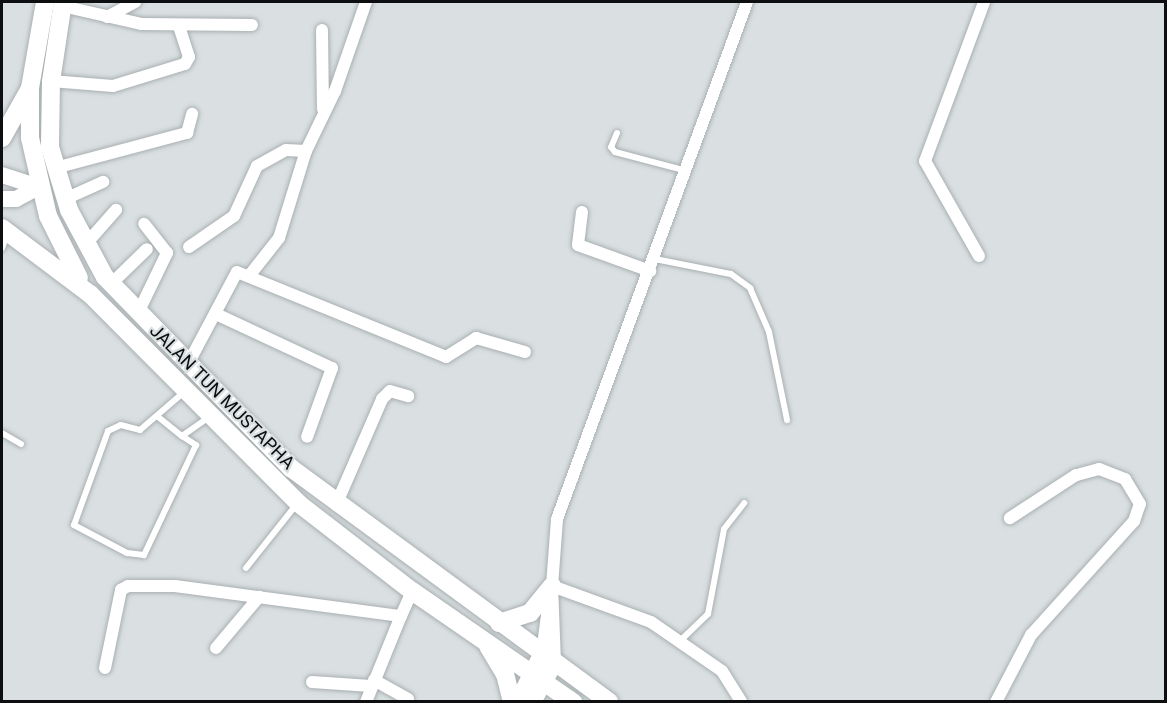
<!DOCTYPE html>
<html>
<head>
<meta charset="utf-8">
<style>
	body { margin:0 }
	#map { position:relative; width:1167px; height:703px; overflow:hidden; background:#dae0e2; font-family:Roboto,sans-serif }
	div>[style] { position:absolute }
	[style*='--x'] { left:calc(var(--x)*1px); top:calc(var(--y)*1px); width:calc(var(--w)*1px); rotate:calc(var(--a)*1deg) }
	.roads { filter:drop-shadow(0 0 2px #a9afb1) drop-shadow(0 0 2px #a9afb1) }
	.lane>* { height:6px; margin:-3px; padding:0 3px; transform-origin:3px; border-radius:3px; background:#fff }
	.street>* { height:12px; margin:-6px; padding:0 6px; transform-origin:6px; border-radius:6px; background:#fff }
	.secondary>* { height:16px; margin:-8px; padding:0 8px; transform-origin:8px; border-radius:8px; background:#fff }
	.primary>* { height:18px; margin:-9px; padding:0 9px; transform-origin:9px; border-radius:9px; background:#fff }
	span { translate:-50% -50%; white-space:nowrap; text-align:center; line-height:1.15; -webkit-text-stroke:4.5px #dae0e2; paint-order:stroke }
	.street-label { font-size:18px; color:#0c0e0f }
	.frame { position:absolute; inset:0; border:3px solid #0c0e0f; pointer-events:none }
</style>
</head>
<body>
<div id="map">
	<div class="roads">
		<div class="lane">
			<div style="--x:617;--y:133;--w:15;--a:113"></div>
			<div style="--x:611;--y:147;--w:6;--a:51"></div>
			<div style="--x:615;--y:152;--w:74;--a:14.8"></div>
			<div style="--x:2;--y:248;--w:14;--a:-69"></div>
			<div style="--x:655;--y:259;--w:77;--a:11.2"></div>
			<div style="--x:731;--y:274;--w:24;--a:36"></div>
			<div style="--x:750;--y:288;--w:48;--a:66.6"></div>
			<div style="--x:769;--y:332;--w:90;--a:78.4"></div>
			<div style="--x:157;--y:416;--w:32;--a:39"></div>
			<div style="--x:182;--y:436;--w:32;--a:-35"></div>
			<div style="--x:2;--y:433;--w:22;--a:30"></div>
			<div style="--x:182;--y:436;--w:17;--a:33"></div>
			<div style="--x:196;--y:445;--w:122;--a:115.3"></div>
			<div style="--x:144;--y:555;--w:17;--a:-173"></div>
			<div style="--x:127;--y:553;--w:60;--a:-152.2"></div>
			<div style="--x:74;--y:525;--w:100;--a:-70.1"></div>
			<div style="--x:108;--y:431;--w:14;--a:-25"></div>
			<div style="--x:121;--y:425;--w:20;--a:15"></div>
			<div style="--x:140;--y:430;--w:57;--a:-40.7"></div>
			<div style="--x:246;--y:568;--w:80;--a:-51.6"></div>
			<div style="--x:680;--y:641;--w:39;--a:-44"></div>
			<div style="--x:708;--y:614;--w:86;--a:-79.3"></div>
			<div style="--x:724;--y:529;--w:33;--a:-52"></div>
		</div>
		<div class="street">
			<div style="--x:62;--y:6;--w:81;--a:12.8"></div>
			<div style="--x:141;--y:24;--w:111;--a:0.5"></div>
			<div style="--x:107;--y:17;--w:32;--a:-28"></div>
			<div style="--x:322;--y:30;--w:79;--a:89.3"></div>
			<div style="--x:51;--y:81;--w:62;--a:4.6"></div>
			<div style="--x:113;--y:86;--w:75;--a:-17"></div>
			<div style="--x:185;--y:64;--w:8;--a:-60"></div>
			<div style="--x:189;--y:57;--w:33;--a:-108"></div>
			<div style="--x:55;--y:168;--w:137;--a:-14.9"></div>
			<div style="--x:187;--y:133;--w:20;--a:-75"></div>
			<div style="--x:65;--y:199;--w:42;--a:-24.1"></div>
			<div style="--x:582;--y:212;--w:33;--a:97"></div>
			<div style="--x:578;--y:245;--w:77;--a:19.9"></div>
			<div style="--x:85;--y:245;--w:47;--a:-48.5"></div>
			<div style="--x:189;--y:247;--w:55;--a:-34.6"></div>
			<div style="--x:234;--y:216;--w:55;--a:-65.3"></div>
			<div style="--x:257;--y:166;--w:33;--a:-29"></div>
			<div style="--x:286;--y:150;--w:20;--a:3"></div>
			<div style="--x:979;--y:256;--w:109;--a:-119.6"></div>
			<div style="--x:925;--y:161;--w:170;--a:-69.6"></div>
			<div style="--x:249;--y:276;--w:48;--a:-51.7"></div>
			<div style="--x:279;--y:238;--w:91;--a:-72.8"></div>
			<div style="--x:306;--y:151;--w:67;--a:-64.2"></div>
			<div style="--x:335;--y:91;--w:94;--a:-70.8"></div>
			<div style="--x:111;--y:284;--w:50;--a:-44.2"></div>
			<div style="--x:138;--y:313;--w:67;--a:-64.2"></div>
			<div style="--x:167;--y:253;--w:37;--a:-128"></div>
			<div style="--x:216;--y:314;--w:128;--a:25"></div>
			<div style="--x:332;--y:368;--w:73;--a:109.9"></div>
			<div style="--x:188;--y:364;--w:104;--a:-62"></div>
			<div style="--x:237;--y:272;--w:226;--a:22.1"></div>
			<div style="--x:446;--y:357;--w:36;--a:-32"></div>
			<div style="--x:476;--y:338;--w:51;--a:15.9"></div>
			<div style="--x:336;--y:505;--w:116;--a:-66.5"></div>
			<div style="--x:382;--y:399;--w:11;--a:-45"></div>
			<div style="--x:390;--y:391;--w:19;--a:16"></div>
			<div style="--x:552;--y:586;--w:105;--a:20"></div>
			<div style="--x:651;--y:622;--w:86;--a:34.6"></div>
			<div style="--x:722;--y:671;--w:36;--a:58"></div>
			<div style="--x:216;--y:648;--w:67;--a:-49.9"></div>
			<div style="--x:542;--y:653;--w:62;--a:-82.5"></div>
			<div style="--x:555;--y:663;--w:77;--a:-92.2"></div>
			<div style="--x:552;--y:586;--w:67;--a:-85.7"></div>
			<div style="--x:557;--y:519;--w:551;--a:-69.82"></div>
			<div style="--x:105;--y:668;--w:80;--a:-78.4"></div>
			<div style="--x:121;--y:590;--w:8;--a:-30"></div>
			<div style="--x:128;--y:586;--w:47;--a:0"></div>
			<div style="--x:175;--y:586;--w:228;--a:7.6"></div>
			<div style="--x:401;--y:616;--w:27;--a:-66"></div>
			<div style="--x:374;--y:680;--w:39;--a:29"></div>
			<div style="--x:312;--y:682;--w:59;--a:3.9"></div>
			<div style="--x:366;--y:702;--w:93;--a:-67.9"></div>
			<div style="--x:996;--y:702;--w:76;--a:-62.4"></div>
			<div style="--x:1031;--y:635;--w:154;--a:-47.9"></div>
			<div style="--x:1134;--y:521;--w:18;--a:-71"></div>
			<div style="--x:1140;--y:504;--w:29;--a:-121"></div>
			<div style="--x:1125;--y:479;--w:28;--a:-159"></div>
			<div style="--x:1099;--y:469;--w:24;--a:165"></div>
			<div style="--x:1076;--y:475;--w:79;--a:146.9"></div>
		</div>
		<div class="secondary">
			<div style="--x:2;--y:175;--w:39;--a:18"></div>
			<div style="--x:2;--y:199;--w:14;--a:0"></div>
			<div style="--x:16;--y:199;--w:26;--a:-28"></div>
			<div style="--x:517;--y:702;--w:55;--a:-63"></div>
			<div style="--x:533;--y:702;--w:45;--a:-60.6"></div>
		</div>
		<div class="primary">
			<div style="--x:45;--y:2;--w:87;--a:99.9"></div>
			<div style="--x:30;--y:88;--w:50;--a:90"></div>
			<div style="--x:30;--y:138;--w:80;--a:77"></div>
			<div style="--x:48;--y:216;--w:69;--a:63.4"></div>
			<div style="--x:63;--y:2;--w:80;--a:98.6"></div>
			<div style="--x:51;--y:81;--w:66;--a:90.9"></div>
			<div style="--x:50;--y:147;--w:66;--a:73.2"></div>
			<div style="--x:69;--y:210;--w:76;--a:61.8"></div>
			<div style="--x:105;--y:277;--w:267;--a:45.8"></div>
			<div style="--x:291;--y:468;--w:395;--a:36.3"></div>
			<div style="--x:2;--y:138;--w:55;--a:-60.6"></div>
			<div style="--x:2;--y:228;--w:110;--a:36.9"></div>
			<div style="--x:90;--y:294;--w:295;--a:45.1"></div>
			<div style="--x:298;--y:503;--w:144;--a:37.7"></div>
			<div style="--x:412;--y:591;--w:196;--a:34.6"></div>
			<div style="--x:499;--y:623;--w:33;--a:-18"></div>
			<div style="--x:530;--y:613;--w:35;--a:-51"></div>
			<div style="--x:488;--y:646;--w:33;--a:59"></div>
			<div style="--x:505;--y:674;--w:29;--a:76"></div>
		</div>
	</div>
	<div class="street-label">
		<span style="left:222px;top:397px;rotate:45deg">JALAN TUN MUSTAPHA</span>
	</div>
	<div class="frame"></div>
</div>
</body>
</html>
